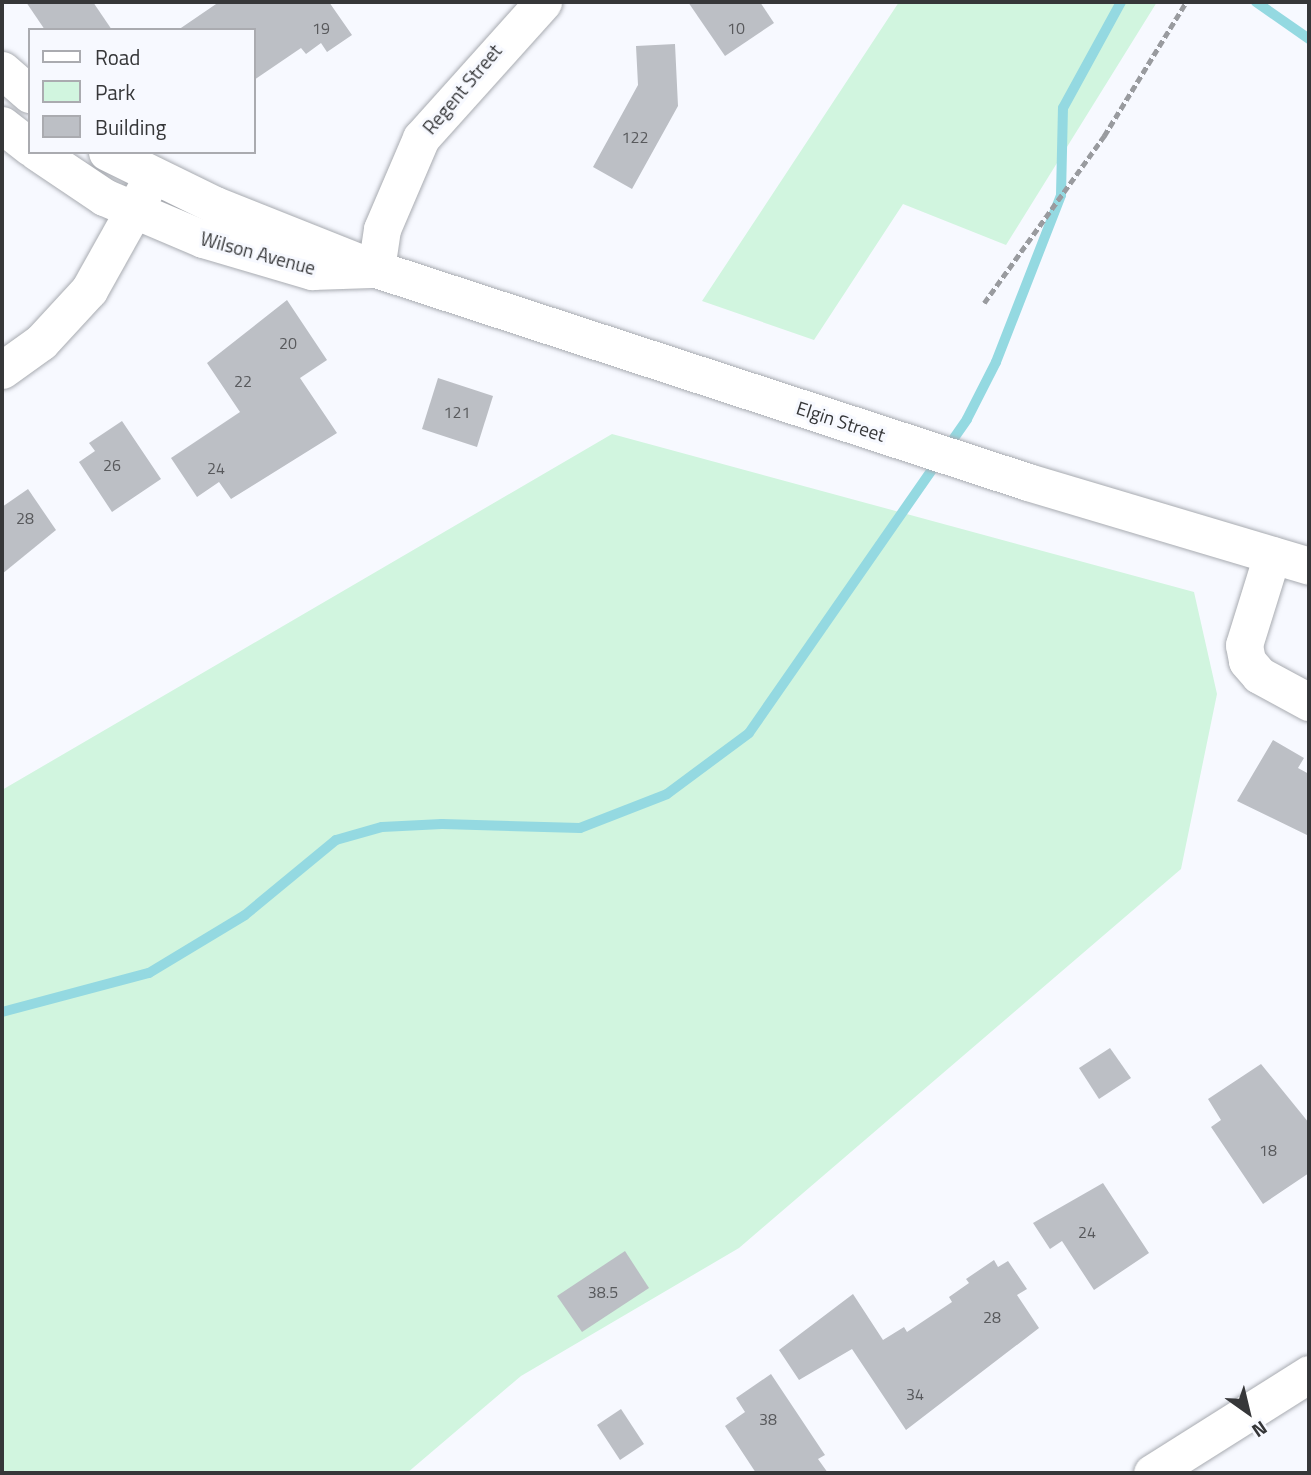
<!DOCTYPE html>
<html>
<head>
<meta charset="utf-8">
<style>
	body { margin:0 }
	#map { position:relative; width:1311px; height:1475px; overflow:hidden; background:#f7f9ff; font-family:"Titillium Web",sans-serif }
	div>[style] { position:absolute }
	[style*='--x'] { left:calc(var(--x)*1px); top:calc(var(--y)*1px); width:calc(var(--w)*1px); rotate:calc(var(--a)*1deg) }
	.green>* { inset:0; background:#d1f5df }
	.stream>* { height:10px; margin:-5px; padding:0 5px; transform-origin:5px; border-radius:5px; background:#94d9e1 }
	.building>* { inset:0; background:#bcbfc5 }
	.path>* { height:4.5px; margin-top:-2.25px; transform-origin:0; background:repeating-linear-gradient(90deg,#999b9f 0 7px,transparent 0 10.5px) }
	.roads { filter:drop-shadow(0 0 2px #a8abb1) drop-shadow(0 0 2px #a8abb1) }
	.minor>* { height:37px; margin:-18.5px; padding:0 18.5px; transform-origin:18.5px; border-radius:18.5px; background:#fff }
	span { translate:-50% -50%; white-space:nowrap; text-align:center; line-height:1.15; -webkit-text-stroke:6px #f7f9ff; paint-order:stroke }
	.number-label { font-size:16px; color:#58595c }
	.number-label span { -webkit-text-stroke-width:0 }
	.street-label { font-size:19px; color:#363739 }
	.frame { position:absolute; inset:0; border:4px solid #363739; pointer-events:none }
	.legend { position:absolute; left:28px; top:28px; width:228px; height:126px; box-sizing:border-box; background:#f7f9ff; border:2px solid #aaabb0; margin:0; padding:9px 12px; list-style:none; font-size:21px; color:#363739 }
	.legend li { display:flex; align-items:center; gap:14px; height:35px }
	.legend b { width:35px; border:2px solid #aaabb0 }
	.north { position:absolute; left:1213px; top:1377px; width:70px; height:70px; -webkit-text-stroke:5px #f7f9ff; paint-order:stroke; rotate:146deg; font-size:19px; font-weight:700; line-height:28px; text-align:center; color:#363739 }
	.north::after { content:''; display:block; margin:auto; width:24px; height:32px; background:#363739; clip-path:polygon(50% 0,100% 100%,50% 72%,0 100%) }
</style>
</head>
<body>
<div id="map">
	<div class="green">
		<div style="clip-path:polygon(899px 2px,1157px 2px,1006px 245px,903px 204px,814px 340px,702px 301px)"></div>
		<div style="clip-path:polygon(612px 434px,1194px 592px,1217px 694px,1181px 869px,739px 1248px,521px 1376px,407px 1473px,2px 1473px,2px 790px)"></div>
	</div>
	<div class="stream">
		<div style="--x:1256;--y:2;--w:65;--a:34.9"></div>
		<div style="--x:2;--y:1012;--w:152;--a:-14.9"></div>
		<div style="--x:149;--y:973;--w:112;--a:-31.1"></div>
		<div style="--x:245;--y:915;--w:118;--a:-39.5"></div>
		<div style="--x:336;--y:840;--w:48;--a:-15.8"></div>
		<div style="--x:382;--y:827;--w:60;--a:-2.9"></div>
		<div style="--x:442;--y:824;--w:138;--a:1.7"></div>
		<div style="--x:580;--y:828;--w:93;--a:-21.3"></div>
		<div style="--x:667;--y:794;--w:102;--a:-36.6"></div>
		<div style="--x:749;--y:733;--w:382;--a:-55.2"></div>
		<div style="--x:967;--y:419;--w:64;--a:-63"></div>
		<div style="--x:996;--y:362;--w:179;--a:-68.7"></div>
		<div style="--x:1061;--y:195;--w:87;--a:-88.7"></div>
		<div style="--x:1063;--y:108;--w:121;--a:-61.3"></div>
	</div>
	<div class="building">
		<div style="clip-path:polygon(26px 2px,93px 2px,112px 30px,45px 30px)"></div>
		<div style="clip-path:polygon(219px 2px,329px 2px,352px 35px,327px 52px,321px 43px,306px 54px,301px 48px,254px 80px,254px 30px,178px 30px)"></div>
		<div style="clip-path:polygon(688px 2px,760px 2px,774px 23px,725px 56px)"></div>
		<div style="clip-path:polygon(675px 44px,678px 106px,632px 189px,593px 167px,638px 85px,636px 46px)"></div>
		<div style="clip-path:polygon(287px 300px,327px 360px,300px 378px,337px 433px,231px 499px,219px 482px,197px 497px,171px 458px,240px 412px,207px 363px)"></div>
		<div style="clip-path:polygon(438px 378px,493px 396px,477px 447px,422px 429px)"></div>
		<div style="clip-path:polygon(122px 421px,161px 479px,112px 512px,79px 462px,95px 451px,89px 443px)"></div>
		<div style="clip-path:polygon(28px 489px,56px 530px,2px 574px,2px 507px)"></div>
		<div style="clip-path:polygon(1273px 740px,1304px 758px,1298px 768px,1309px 774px,1309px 836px,1237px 801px)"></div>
		<div style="clip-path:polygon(1110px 1048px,1131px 1078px,1099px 1099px,1079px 1068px)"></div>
		<div style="clip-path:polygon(1261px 1064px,1309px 1123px,1309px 1173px,1263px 1204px,1211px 1127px,1221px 1120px,1208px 1099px)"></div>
		<div style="clip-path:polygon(1103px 1183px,1149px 1253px,1094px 1290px,1062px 1241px,1050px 1249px,1033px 1223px)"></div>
		<div style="clip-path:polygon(625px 1251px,649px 1288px,582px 1332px,557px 1296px)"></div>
		<div style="clip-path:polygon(994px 1260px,998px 1267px,1008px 1261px,1027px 1289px,1017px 1295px,1039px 1328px,906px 1430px,852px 1349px,799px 1380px,779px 1350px,853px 1294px,883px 1340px,904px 1327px,907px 1332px,952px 1302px,949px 1297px,969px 1283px,966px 1279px)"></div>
		<div style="clip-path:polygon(771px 1374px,825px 1455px,818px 1459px,828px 1473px,756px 1473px,725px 1426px,745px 1412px,736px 1398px)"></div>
		<div style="clip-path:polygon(621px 1409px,644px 1444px,620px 1460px,597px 1425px)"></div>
	</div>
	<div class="path">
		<div style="--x:984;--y:303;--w:206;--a:-54.3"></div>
		<div style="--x:1104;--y:136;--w:157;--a:-58.5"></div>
	</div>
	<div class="roads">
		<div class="minor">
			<div style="--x:2;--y:70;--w:37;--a:41"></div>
			<div style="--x:2;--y:125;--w:36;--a:38"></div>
			<div style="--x:37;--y:152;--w:81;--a:33.9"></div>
			<div style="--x:104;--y:197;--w:108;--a:23"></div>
			<div style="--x:203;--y:239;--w:114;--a:16.4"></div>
			<div style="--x:312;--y:271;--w:59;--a:-1.9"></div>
			<div style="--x:107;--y:152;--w:120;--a:26.1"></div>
			<div style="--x:215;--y:205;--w:173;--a:21.7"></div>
			<div style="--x:376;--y:269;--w:686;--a:18.09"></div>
			<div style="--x:1028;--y:482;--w:293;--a:16.6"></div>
			<div style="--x:376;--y:269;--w:40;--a:-81.5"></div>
			<div style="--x:382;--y:229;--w:99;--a:-66.8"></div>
			<div style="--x:421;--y:138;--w:183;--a:-48.1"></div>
			<div style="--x:2;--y:370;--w:48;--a:-35.7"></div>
			<div style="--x:41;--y:342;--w:71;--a:-47.3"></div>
			<div style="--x:89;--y:290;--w:115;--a:-60.8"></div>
			<div style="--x:1272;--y:555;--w:94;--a:107.3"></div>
			<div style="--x:1244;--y:645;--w:16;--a:79"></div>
			<div style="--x:1247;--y:661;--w:18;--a:49"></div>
			<div style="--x:1259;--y:675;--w:57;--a:28.4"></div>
			<div style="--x:1152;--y:1473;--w:186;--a:-32.2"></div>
		</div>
	</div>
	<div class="number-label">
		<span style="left:321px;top:28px">19</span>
		<span style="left:736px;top:28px">10</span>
		<span style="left:635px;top:137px">122</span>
		<span style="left:288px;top:343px">20</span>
		<span style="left:243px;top:381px">22</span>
		<span style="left:457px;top:412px">121</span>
		<span style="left:112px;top:465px">26</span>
		<span style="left:216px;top:468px">24</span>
		<span style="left:25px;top:518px">28</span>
		<span style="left:1268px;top:1150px">18</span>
		<span style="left:1087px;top:1232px">24</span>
		<span style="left:603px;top:1292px">38.5</span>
		<span style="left:992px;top:1317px">28</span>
		<span style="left:915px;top:1394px">34</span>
		<span style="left:768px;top:1419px">38</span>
	</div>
	<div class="street-label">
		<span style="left:462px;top:89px;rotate:-50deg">Regent Street</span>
		<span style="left:258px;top:253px;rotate:15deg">Wilson Avenue</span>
		<span style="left:841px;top:421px;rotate:18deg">Elgin Street</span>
	</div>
	<div class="frame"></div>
	<ul class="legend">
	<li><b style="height:9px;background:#fff"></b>Road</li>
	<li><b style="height:19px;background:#d1f5df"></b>Park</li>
	<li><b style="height:19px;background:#bcbfc5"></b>Building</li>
	</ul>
	<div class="north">N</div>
</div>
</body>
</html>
